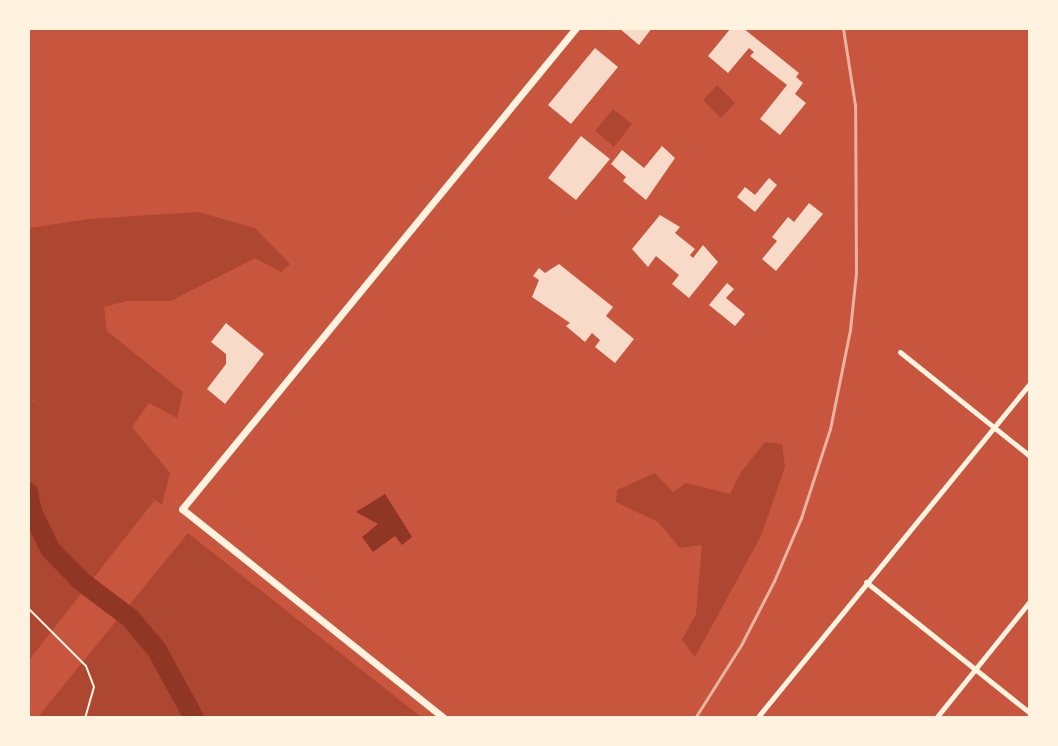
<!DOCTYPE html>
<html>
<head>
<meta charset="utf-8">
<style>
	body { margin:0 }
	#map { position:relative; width:1058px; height:746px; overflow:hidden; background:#c8553d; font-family:Jost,sans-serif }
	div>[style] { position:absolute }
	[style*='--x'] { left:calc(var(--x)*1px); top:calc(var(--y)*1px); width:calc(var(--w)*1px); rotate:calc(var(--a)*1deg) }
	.green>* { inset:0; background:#ae4732 }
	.water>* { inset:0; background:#8f3625 }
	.river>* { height:20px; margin:-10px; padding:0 10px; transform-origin:10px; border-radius:10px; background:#8f3625 }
	.building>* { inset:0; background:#f7dbc8 }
	.path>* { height:2px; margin:-1px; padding:0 1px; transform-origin:1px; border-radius:1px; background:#fff3e0 }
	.minor>* { height:5px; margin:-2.5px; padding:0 2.5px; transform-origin:2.5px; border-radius:2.5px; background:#fff3e0 }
	.tertiary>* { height:7px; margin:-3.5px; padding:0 3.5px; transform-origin:3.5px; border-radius:3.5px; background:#fff3e0 }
	.rail>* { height:3px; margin:-1.5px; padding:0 1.5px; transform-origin:1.5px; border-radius:1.5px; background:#e9b49f }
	span { translate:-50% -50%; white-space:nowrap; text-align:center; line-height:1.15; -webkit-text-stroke:6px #fff3e0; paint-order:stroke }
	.frame { position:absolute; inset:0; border:30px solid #fff3e0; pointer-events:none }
</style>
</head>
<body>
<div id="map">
	<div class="green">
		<div style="clip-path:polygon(717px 85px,735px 103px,721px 118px,703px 100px)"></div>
		<div style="clip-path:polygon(613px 109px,632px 124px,614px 147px,595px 131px)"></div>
		<div style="clip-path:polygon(198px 212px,255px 228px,290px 264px,281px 272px,255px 258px,171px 301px,127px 301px,104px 307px,107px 331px,183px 392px,177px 418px,149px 403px,132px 427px,170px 473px,162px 505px,147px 495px,154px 501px,29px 660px,29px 397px,66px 428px,29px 396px,29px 228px,89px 219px)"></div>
		<div style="clip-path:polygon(765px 442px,782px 444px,785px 467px,761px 536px,695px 657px,682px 640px,696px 614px,702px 545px,680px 548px,658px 522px,616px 502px,617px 490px,655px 473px,673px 492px,686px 483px,730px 494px,741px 472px)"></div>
		<div style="clip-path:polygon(188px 533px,421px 717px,37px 718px)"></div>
	</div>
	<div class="water">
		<div style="clip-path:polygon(385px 494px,412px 537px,402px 545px,395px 536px,373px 552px,362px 537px,378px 524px,356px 512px)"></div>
	</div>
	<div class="river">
		<div style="--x:28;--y:492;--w:20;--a:79"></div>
		<div style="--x:32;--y:512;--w:41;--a:64.1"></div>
		<div style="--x:50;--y:549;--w:45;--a:45.9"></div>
		<div style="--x:81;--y:581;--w:61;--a:37.1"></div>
		<div style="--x:130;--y:618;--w:42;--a:49.8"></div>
		<div style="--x:157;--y:650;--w:77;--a:61.4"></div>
	</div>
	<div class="building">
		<div style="clip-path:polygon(619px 28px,652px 28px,639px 45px)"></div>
		<div style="clip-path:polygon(731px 28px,743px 28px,799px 73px,796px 77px,803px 83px,795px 94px,806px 103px,780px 135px,760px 119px,787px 85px,750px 56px,754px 52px,749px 48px,728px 73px,708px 56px)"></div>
		<div style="clip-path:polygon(595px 48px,618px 67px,571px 124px,548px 105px)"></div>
		<div style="clip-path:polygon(581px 136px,610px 159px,576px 200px,548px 178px)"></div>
		<div style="clip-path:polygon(662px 146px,675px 158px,646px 200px,623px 181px,626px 177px,611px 164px,622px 150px,644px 168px)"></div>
		<div style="clip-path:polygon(769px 178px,777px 185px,755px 212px,737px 197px,745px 187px,755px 195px)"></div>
		<div style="clip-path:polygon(809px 203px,823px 214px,776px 271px,762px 259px,777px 241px,772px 237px,788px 217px,794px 222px)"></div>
		<div style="clip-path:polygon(660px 215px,680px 227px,675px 233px,695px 249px,690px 255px,693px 258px,703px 245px,718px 262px,689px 298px,672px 284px,679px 275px,656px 256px,648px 267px,632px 249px)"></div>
		<div style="clip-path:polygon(559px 264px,613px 307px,606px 316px,634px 339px,615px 363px,595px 347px,600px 340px,592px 333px,585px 342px,566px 326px,570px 323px,532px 297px,539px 280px,533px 276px,539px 268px,545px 273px)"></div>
		<div style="clip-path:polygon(727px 283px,734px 289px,726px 298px,745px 314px,735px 326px,709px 305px)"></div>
		<div style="clip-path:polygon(226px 323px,264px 354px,225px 404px,207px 389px,226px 364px,226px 354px,211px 342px)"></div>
	</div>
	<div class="path">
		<div style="--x:28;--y:608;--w:82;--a:45"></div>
		<div style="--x:86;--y:666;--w:22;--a:69"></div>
		<div style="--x:94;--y:687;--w:32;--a:106"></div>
	</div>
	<div class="minor">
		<div style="--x:900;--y:352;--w:166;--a:38.7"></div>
		<div style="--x:866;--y:582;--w:210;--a:38.6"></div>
		<div style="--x:757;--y:718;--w:432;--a:-50.8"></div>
		<div style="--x:936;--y:718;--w:150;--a:-51.2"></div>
	</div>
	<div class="tertiary">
		<div style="--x:444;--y:718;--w:335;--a:-141.4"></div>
		<div style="--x:182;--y:509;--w:622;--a:-50.68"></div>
	</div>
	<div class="rail">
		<div style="--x:695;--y:718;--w:86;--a:-57.8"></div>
		<div style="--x:741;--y:645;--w:72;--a:-62.7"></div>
		<div style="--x:774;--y:581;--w:69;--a:-66.8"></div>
		<div style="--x:801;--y:518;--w:94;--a:-72"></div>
		<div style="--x:830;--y:429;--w:101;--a:-78.6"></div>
		<div style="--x:850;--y:330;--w:57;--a:-84"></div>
		<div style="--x:856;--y:273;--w:168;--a:-90.3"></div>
		<div style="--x:855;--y:105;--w:78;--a:-98.9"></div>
	</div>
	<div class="frame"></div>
</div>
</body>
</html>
